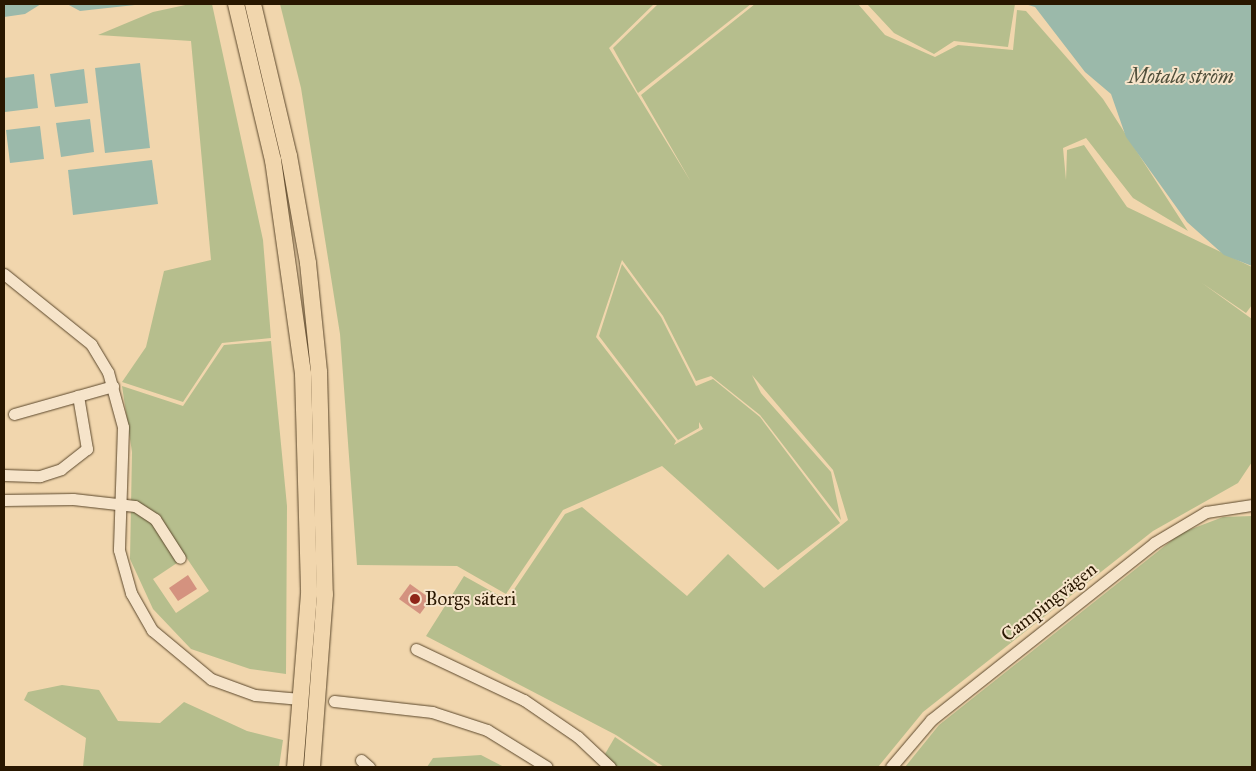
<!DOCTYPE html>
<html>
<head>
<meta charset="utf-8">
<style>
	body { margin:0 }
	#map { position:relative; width:1256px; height:771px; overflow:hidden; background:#f1d6ad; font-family:"IM FELL Great Primer",serif }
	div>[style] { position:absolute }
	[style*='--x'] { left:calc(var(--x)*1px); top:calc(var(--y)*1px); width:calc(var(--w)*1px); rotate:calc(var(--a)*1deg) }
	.green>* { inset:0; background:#b6be8d }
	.water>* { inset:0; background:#9bb9aa }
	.building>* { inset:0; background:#d4927f }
	.roads { filter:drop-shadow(0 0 1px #5b472b) drop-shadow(0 0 1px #5b472b) }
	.minor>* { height:11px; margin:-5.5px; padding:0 5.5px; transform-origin:5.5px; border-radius:5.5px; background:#f6e4ca }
	.highway>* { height:16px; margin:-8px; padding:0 8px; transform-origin:8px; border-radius:8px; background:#f1d6ad }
	.dots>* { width:14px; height:14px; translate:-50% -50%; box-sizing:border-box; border:2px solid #f6e4ca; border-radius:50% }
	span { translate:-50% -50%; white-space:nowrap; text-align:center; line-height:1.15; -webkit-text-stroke:4px #f6e4ca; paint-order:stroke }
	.poi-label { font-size:19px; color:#291700 }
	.left { translate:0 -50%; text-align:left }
	.street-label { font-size:19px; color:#291700 }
	.water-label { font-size:20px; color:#51503c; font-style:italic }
	.frame { position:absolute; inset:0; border:5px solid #291700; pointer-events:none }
</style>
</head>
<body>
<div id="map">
	<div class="green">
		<div style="clip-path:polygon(190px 4px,212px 4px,263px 240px,271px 338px,222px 343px,183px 402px,122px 382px,146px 347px,164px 271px,211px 260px,191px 41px,98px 35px,153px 12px)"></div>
		<div style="clip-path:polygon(280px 4px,654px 4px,609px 48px,691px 182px,641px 95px,755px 4px,858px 4px,885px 35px,935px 57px,958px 45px,1013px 50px,1017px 10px,1026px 11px,1103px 99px,1188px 231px,1133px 198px,1086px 138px,1063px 148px,1066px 180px,1067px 150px,1084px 145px,1127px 207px,1252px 267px,1252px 305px,1246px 313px,1202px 283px,1252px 319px,1252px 462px,1238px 483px,1153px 531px,923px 712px,878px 767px,664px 767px,616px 735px,426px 636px,464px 576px,507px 600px,565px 514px,582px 507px,687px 596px,728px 554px,764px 588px,848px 520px,833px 470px,752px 375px,761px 393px,831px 472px,841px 520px,760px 415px,711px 376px,696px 381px,663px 316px,622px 260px,596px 337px,676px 441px,674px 445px,703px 429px,699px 422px,699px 428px,678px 440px,599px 336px,622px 264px,661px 317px,696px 386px,713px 379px,760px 417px,840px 523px,778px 570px,662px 466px,563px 510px,506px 594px,457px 566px,357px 565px,340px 334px,301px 88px)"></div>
		<div style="clip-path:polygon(658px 4px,751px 4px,638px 93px,613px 48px)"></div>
		<div style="clip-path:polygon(867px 4px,1015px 4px,1008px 47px,954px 41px,934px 54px,894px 33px)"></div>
		<div style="clip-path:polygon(evenodd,271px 341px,287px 506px,286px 674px,250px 669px,191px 649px,153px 609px,130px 559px,132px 452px,122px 386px,183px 406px,224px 345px,271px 341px,186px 557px,209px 591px,176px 613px,153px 579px,186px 557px)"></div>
		<div style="clip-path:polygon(1252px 516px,1252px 767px,905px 767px,939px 725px,1181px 533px,1223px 517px)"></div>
		<div style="clip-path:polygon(62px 685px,99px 690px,118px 721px,160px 723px,184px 702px,247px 731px,283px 740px,279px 767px,83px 767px,86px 738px,24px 700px,28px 692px)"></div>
		<div style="clip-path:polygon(615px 737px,659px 767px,615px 767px,605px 754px)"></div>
		<div style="clip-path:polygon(481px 755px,504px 767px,427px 767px,433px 758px)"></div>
	</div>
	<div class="water">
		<div style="clip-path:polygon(4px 4px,41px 4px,25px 14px,4px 17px)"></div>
		<div style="clip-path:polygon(67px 4px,144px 4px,80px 11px)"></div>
		<div style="clip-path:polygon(1025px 4px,1252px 4px,1252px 266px,1224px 255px,1187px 222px,1126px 137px,1111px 94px,1085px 72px,1035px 7px)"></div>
		<div style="clip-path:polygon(140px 63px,150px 148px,105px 153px,95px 68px)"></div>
		<div style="clip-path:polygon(84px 69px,88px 103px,55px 107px,50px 74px)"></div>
		<div style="clip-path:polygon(34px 74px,38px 108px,5px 112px,4px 78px)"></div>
		<div style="clip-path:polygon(90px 119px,94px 152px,61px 157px,56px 123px)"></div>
		<div style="clip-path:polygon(40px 126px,44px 159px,10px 163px,6px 130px)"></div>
		<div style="clip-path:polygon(152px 160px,158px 204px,73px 215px,68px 170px)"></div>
	</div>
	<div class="building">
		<div style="clip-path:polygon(188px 575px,197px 589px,178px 601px,169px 588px)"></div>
		<div style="clip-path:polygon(410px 584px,431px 599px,420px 614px,399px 599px)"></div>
	</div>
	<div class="roads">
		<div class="minor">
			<div style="--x:4;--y:274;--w:112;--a:38.8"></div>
			<div style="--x:91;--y:344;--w:33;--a:59"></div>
			<div style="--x:108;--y:372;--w:57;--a:74.7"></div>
			<div style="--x:123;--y:427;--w:123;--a:91.9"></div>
			<div style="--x:119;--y:550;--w:45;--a:74.4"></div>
			<div style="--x:131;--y:593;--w:43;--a:60.4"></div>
			<div style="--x:152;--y:630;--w:77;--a:39.7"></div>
			<div style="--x:211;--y:679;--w:47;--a:20"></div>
			<div style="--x:255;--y:695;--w:37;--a:5"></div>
			<div style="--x:14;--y:414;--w:103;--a:-15.8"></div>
			<div style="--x:4;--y:475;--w:36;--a:2"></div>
			<div style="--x:40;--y:476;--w:22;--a:-18"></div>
			<div style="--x:61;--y:469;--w:33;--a:-38"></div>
			<div style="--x:87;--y:449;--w:54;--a:-99.6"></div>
			<div style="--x:4;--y:500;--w:69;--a:-0.8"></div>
			<div style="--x:73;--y:499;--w:62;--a:6.4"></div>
			<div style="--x:135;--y:506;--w:24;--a:33"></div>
			<div style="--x:155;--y:519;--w:46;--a:57.3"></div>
			<div style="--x:416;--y:649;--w:119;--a:25.3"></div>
			<div style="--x:524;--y:700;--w:65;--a:34.4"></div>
			<div style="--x:578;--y:737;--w:44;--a:43.2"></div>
			<div style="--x:334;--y:701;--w:99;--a:6.4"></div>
			<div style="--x:432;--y:712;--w:58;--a:18.1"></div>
			<div style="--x:487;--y:730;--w:70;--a:31.7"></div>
			<div style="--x:361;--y:760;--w:11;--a:41"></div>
			<div style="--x:891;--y:767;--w:62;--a:-49.6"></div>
			<div style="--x:931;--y:720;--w:285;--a:-38.4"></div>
			<div style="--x:1154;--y:543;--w:61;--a:-30.8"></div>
			<div style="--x:1206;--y:512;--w:47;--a:-8.7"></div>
		</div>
		<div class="highway">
			<div style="--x:236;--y:4;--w:160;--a:76.7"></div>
			<div style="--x:273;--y:160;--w:216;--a:82"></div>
			<div style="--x:303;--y:374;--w:220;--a:88.4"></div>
			<div style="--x:309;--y:594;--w:174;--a:94.6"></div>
			<div style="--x:253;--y:4;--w:156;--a:76.7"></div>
			<div style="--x:289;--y:156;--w:109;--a:79.9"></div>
			<div style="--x:308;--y:263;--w:110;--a:84.2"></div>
			<div style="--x:319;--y:372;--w:222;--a:88.5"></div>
			<div style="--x:325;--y:594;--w:173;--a:94.3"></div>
		</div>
	</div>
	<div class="dots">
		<div style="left:415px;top:599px;background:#8f2418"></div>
	</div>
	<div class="poi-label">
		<span class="left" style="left:425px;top:599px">Borgs säteri</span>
	</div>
	<div class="street-label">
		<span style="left:1049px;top:602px;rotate:-38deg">Campingvägen</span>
	</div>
	<div class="water-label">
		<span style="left:1181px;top:76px">Motala ström</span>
	</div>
	<div class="frame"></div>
</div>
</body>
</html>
